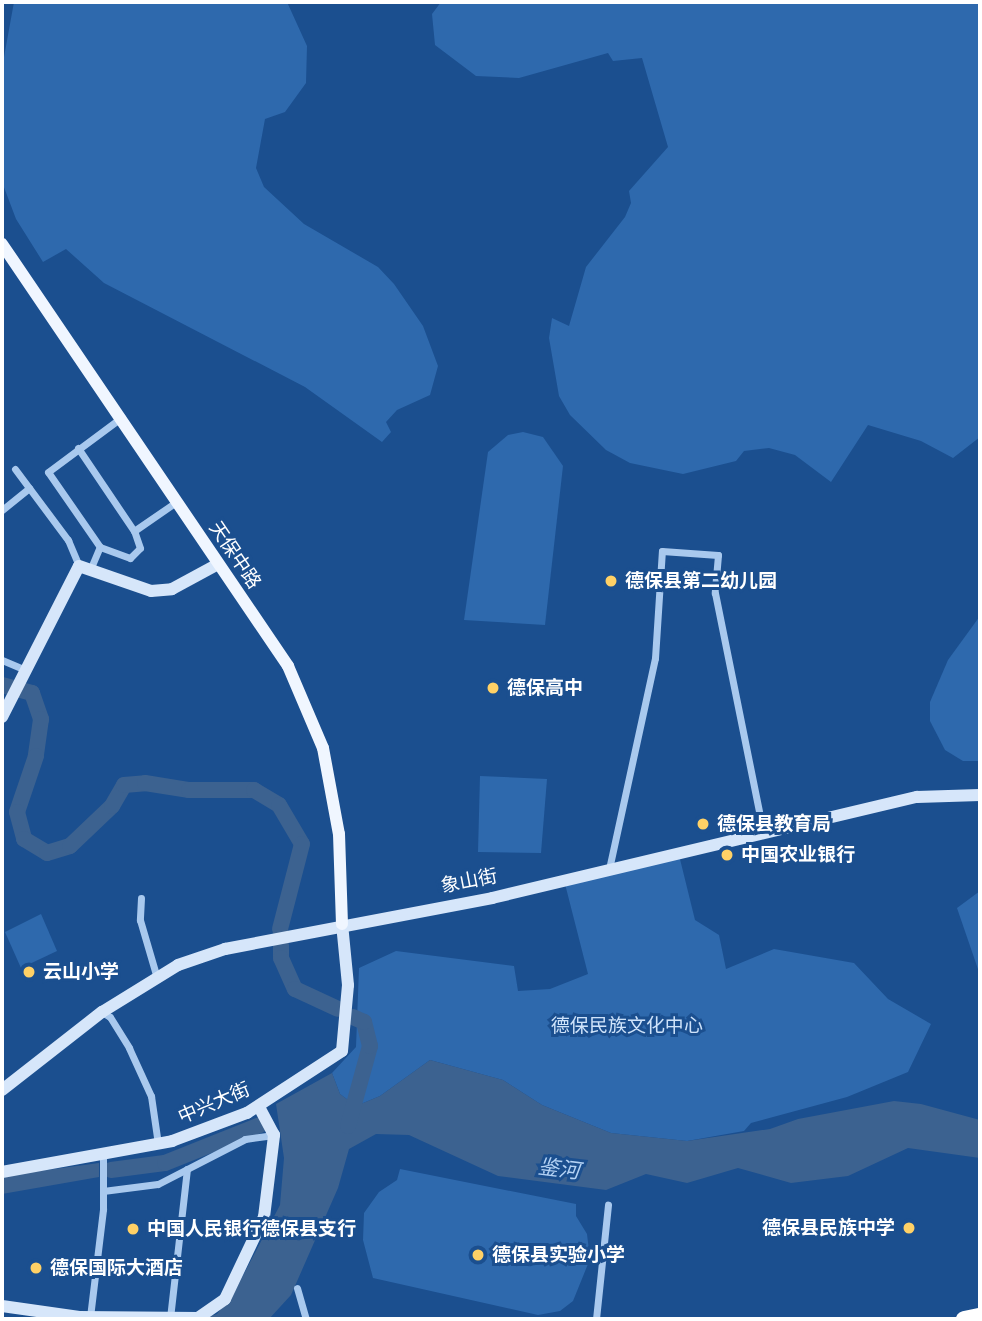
<!DOCTYPE html>
<html>
<head>
<meta charset="utf-8">
<style>
	body { margin:0 }
	#map { position:relative; width:982px; height:1321px; overflow:hidden; background:#1b4f8f; font-family:Manrope,"Noto Sans SC",sans-serif }
	div>[style] { position:absolute }
	[style*='--x'] { left:calc(var(--x)*1px); top:calc(var(--y)*1px); width:calc(var(--w)*1px); rotate:calc(var(--a)*1deg) }
	.green>* { inset:0; background:#2e69ad }
	.water>* { inset:0; background:#3c6290 }
	.river>* { height:16px; margin:-8px; padding:0 8px; transform-origin:8px; border-radius:8px; background:#3c6290 }
	.street>* { height:7px; margin:-3.5px; padding:0 3.5px; transform-origin:3.5px; border-radius:3.5px; background:#a9c9ee }
	.secondary>* { height:12px; margin:-6px; padding:0 6px; transform-origin:6px; border-radius:6px; background:#d6e6fa }
	.primary>* { height:12px; margin:-6px; padding:0 6px; transform-origin:6px; border-radius:6px; background:#f0f6ff }
	.highway>* { height:16px; margin:-8px; padding:0 8px; transform-origin:8px; border-radius:8px; background:#fff }
	.dots>* { width:19px; height:19px; translate:-50% -50%; box-sizing:border-box; border:4px solid #1b4f8f; border-radius:50% }
	span { translate:-50% -50%; white-space:nowrap; text-align:center; line-height:1.15; -webkit-text-stroke:6px #1b4f8f; paint-order:stroke }
	.street-label { font-size:19px; color:#fff }
	.poi-label { font-size:19px; color:#fff; font-weight:700 }
	.left { translate:0 -50%; text-align:left }
	.right { translate:-100% -50%; text-align:right }
	.park-label { font-size:19px; color:#cfe3fa }
	.water-label { font-size:21px; color:#b5d3f5; font-style:italic }
	.frame { position:absolute; inset:0; border:4px solid #fff; pointer-events:none }
</style>
</head>
<body>
<div id="map">
	<div class="green">
		<div style="clip-path:polygon(14px 2px,287px 2px,307px 46px,306px 83px,285px 112px,265px 119px,256px 168px,264px 187px,304px 224px,378px 267px,394px 284px,423px 326px,438px 366px,430px 395px,397px 410px,386px 422px,391px 432px,382px 442px,305px 387px,104px 283px,66px 249px,43px 262px,16px 219px,2px 182px,2px 68px)"></div>
		<div style="clip-path:polygon(441px 2px,980px 2px,980px 437px,953px 458px,921px 441px,868px 425px,831px 482px,795px 455px,769px 448px,744px 451px,736px 461px,683px 474px,630px 463px,606px 450px,570px 415px,559px 396px,549px 338px,552px 318px,569px 326px,586px 267px,625px 217px,631px 203px,629px 191px,668px 147px,642px 58px,613px 61px,608px 53px,519px 78px,476px 76px,435px 45px,432px 14px)"></div>
		<div style="clip-path:polygon(523px 432px,543px 437px,563px 466px,545px 625px,464px 620px,488px 452px,508px 435px)"></div>
		<div style="clip-path:polygon(980px 616px,980px 761px,963px 761px,945px 750px,930px 721px,930px 702px,948px 660px)"></div>
		<div style="clip-path:polygon(480px 776px,547px 779px,541px 853px,478px 852px)"></div>
		<div style="clip-path:polygon(678px 851px,695px 920px,719px 935px,726px 969px,774px 949px,854px 963px,888px 999px,931px 1024px,908px 1072px,847px 1097px,751px 1123px,744px 1131px,687px 1141px,611px 1133px,542px 1105px,503px 1080px,430px 1060px,380px 1096px,356px 1106px,340px 1094px,332px 1073px,356px 1047px,359px 968px,396px 951px,514px 966px,518px 991px,550px 989px,588px 974px,564px 880px)"></div>
		<div style="clip-path:polygon(980px 891px,980px 975px,957px 908px)"></div>
		<div style="clip-path:polygon(41px 914px,57px 951px,21px 968px,5px 932px)"></div>
		<div style="clip-path:polygon(400px 1169px,576px 1204px,576px 1216px,587px 1234px,590px 1259px,573px 1301px,560px 1311px,538px 1315px,373px 1278px,363px 1240px,364px 1213px,379px 1192px,397px 1180px)"></div>
	</div>
	<div class="water">
		<div style="clip-path:polygon(430px 1060px,503px 1080px,542px 1105px,611px 1133px,687px 1141px,770px 1129px,798px 1119px,894px 1101px,921px 1104px,980px 1120px,980px 1158px,908px 1148px,848px 1176px,791px 1183px,738px 1168px,687px 1183px,646px 1174px,606px 1190px,498px 1176px,409px 1135px,376px 1134px,349px 1149px,338px 1188px,291px 1295px,269px 1319px,202px 1319px,217px 1314px,236px 1289px,280px 1205px,284px 1158px,276px 1104px,332px 1073px,340px 1094px,356px 1106px,380px 1096px)"></div>
		<div style="clip-path:polygon(99px 1163px,99px 1177px,2px 1194px,2px 1176px)"></div>
	</div>
	<div class="river">
		<div style="--x:2;--y:685;--w:31;--a:15"></div>
		<div style="--x:32;--y:693;--w:28;--a:71"></div>
		<div style="--x:41;--y:719;--w:37;--a:98"></div>
		<div style="--x:36;--y:756;--w:59;--a:108.7"></div>
		<div style="--x:17;--y:812;--w:28;--a:75"></div>
		<div style="--x:24;--y:839;--w:27;--a:31"></div>
		<div style="--x:47;--y:853;--w:24;--a:-17"></div>
		<div style="--x:70;--y:846;--w:58;--a:-43.6"></div>
		<div style="--x:112;--y:806;--w:24;--a:-60"></div>
		<div style="--x:124;--y:785;--w:21;--a:-5"></div>
		<div style="--x:145;--y:783;--w:45;--a:9"></div>
		<div style="--x:189;--y:790;--w:65;--a:0"></div>
		<div style="--x:254;--y:790;--w:29;--a:31"></div>
		<div style="--x:279;--y:805;--w:45;--a:59.5"></div>
		<div style="--x:302;--y:844;--w:88;--a:104.5"></div>
		<div style="--x:281;--y:945;--w:13;--a:90"></div>
		<div style="--x:281;--y:958;--w:34;--a:66"></div>
		<div style="--x:295;--y:989;--w:47;--a:24.9"></div>
		<div style="--x:348;--y:1126;--w:83;--a:-74.6"></div>
		<div style="--x:370;--y:1046;--w:25;--a:-104"></div>
		<div style="--x:364;--y:1022;--w:12;--a:-156"></div>
		<div style="--x:111;--y:1170;--w:54;--a:-7.4"></div>
		<div style="--x:165;--y:1163;--w:102;--a:-21.8"></div>
	</div>
	<div class="street">
		<div style="--x:78;--y:448;--w:100;--a:56"></div>
		<div style="--x:15;--y:469;--w:89;--a:53.3"></div>
		<div style="--x:68;--y:540;--w:28;--a:67"></div>
		<div style="--x:2;--y:510;--w:35;--a:-39"></div>
		<div style="--x:100;--y:547;--w:32;--a:20"></div>
		<div style="--x:130;--y:558;--w:14;--a:-45"></div>
		<div style="--x:140;--y:548;--w:18;--a:-109"></div>
		<div style="--x:134;--y:531;--w:51;--a:-34.6"></div>
		<div style="--x:90;--y:570;--w:25;--a:-67"></div>
		<div style="--x:100;--y:547;--w:91;--a:-124.7"></div>
		<div style="--x:48;--y:472;--w:92;--a:-36.6"></div>
		<div style="--x:2;--y:660;--w:25;--a:23"></div>
		<div style="--x:609;--y:869;--w:216;--a:-77.7"></div>
		<div style="--x:655;--y:658;--w:107;--a:-86.3"></div>
		<div style="--x:662;--y:551;--w:56;--a:4.1"></div>
		<div style="--x:718;--y:555;--w:38;--a:95"></div>
		<div style="--x:715;--y:593;--w:243;--a:78.6"></div>
		<div style="--x:141;--y:898;--w:22;--a:93"></div>
		<div style="--x:140;--y:920;--w:60;--a:73.7"></div>
		<div style="--x:102;--y:1012;--w:9;--a:32"></div>
		<div style="--x:110;--y:1017;--w:36;--a:58"></div>
		<div style="--x:129;--y:1048;--w:53;--a:65.4"></div>
		<div style="--x:151;--y:1096;--w:49;--a:81.7"></div>
		<div style="--x:103;--y:1191;--w:55;--a:-7.3"></div>
		<div style="--x:158;--y:1184;--w:98;--a:-27.3"></div>
		<div style="--x:245;--y:1139;--w:29;--a:-8"></div>
		<div style="--x:297;--y:1288;--w:32;--a:74"></div>
		<div style="--x:90;--y:1317;--w:109;--a:-83.1"></div>
		<div style="--x:103;--y:1209;--w:54;--a:-90"></div>
		<div style="--x:170;--y:1318;--w:150;--a:-83.5"></div>
		<div style="--x:596;--y:1319;--w:115;--a:-84"></div>
	</div>
	<div class="secondary">
		<div style="--x:2;--y:717;--w:169;--a:-63"></div>
		<div style="--x:79;--y:566;--w:76;--a:19.1"></div>
		<div style="--x:151;--y:591;--w:21;--a:-5"></div>
		<div style="--x:172;--y:589;--w:52;--a:-28.5"></div>
		<div style="--x:2;--y:1090;--w:127;--a:-38"></div>
		<div style="--x:102;--y:1012;--w:89;--a:-31.7"></div>
		<div style="--x:178;--y:965;--w:50;--a:-18.8"></div>
		<div style="--x:225;--y:949;--w:272;--a:-10.8"></div>
		<div style="--x:492;--y:898;--w:437;--a:-13.4"></div>
		<div style="--x:917;--y:797;--w:63;--a:-1.8"></div>
		<div style="--x:2;--y:1172;--w:173;--a:-10.3"></div>
		<div style="--x:172;--y:1141;--w:80;--a:-20.5"></div>
		<div style="--x:247;--y:1113;--w:113;--a:-33.1"></div>
		<div style="--x:342;--y:1051;--w:66;--a:-84.8"></div>
		<div style="--x:348;--y:985;--w:61;--a:-95.6"></div>
		<div style="--x:2;--y:1306;--w:78;--a:8.1"></div>
		<div style="--x:79;--y:1317;--w:119;--a:0.5"></div>
		<div style="--x:198;--y:1318;--w:33;--a:-35"></div>
		<div style="--x:225;--y:1299;--w:91;--a:-64.6"></div>
		<div style="--x:264;--y:1217;--w:83;--a:-83"></div>
		<div style="--x:274;--y:1135;--w:32;--a:-118"></div>
	</div>
	<div class="primary">
		<div style="--x:2;--y:244;--w:510;--a:55.87"></div>
		<div style="--x:288;--y:666;--w:89;--a:66.9"></div>
		<div style="--x:323;--y:748;--w:87;--a:79.5"></div>
		<div style="--x:339;--y:834;--w:90;--a:88.1"></div>
	</div>
	<div class="highway">
		<div style="--x:964;--y:1319;--w:16;--a:-11"></div>
	</div>
	<div class="dots">
		<div style="left:611px;top:581px;background:#ffd166"></div>
		<div style="left:493px;top:688px;background:#ffd166"></div>
		<div style="left:703px;top:824px;background:#ffd166"></div>
		<div style="left:727px;top:855px;background:#ffd166"></div>
		<div style="left:29px;top:972px;background:#ffd166"></div>
		<div style="left:909px;top:1228px;background:#ffd166"></div>
		<div style="left:133px;top:1229px;background:#ffd166"></div>
		<div style="left:478px;top:1255px;background:#ffd166"></div>
		<div style="left:36px;top:1268px;background:#ffd166"></div>
	</div>
	<div class="street-label">
		<span style="left:235px;top:555px;rotate:56deg">天保中路</span>
		<span style="left:469px;top:881px;rotate:-11deg">象山街</span>
		<span style="left:214px;top:1103px;rotate:-23deg">中兴大街</span>
	</div>
	<div class="poi-label">
		<span class="left" style="left:625px;top:581px">德保县第二幼儿园</span>
		<span class="left" style="left:507px;top:688px">德保高中</span>
		<span class="left" style="left:717px;top:824px">德保县教育局</span>
		<span class="left" style="left:741px;top:855px">中国农业银行</span>
		<span class="left" style="left:43px;top:972px">云山小学</span>
		<span class="right" style="left:895px;top:1228px">德保县民族中学</span>
		<span class="left" style="left:147px;top:1229px">中国人民银行德保县支行</span>
		<span class="left" style="left:492px;top:1255px">德保县实验小学</span>
		<span class="left" style="left:50px;top:1268px">德保国际大酒店</span>
	</div>
	<div class="park-label">
		<span style="left:627px;top:1026px">德保民族文化中心</span>
	</div>
	<div class="water-label">
		<span style="left:559px;top:1168px;rotate:7deg">鉴河</span>
	</div>
	<div class="frame"></div>
</div>
</body>
</html>
